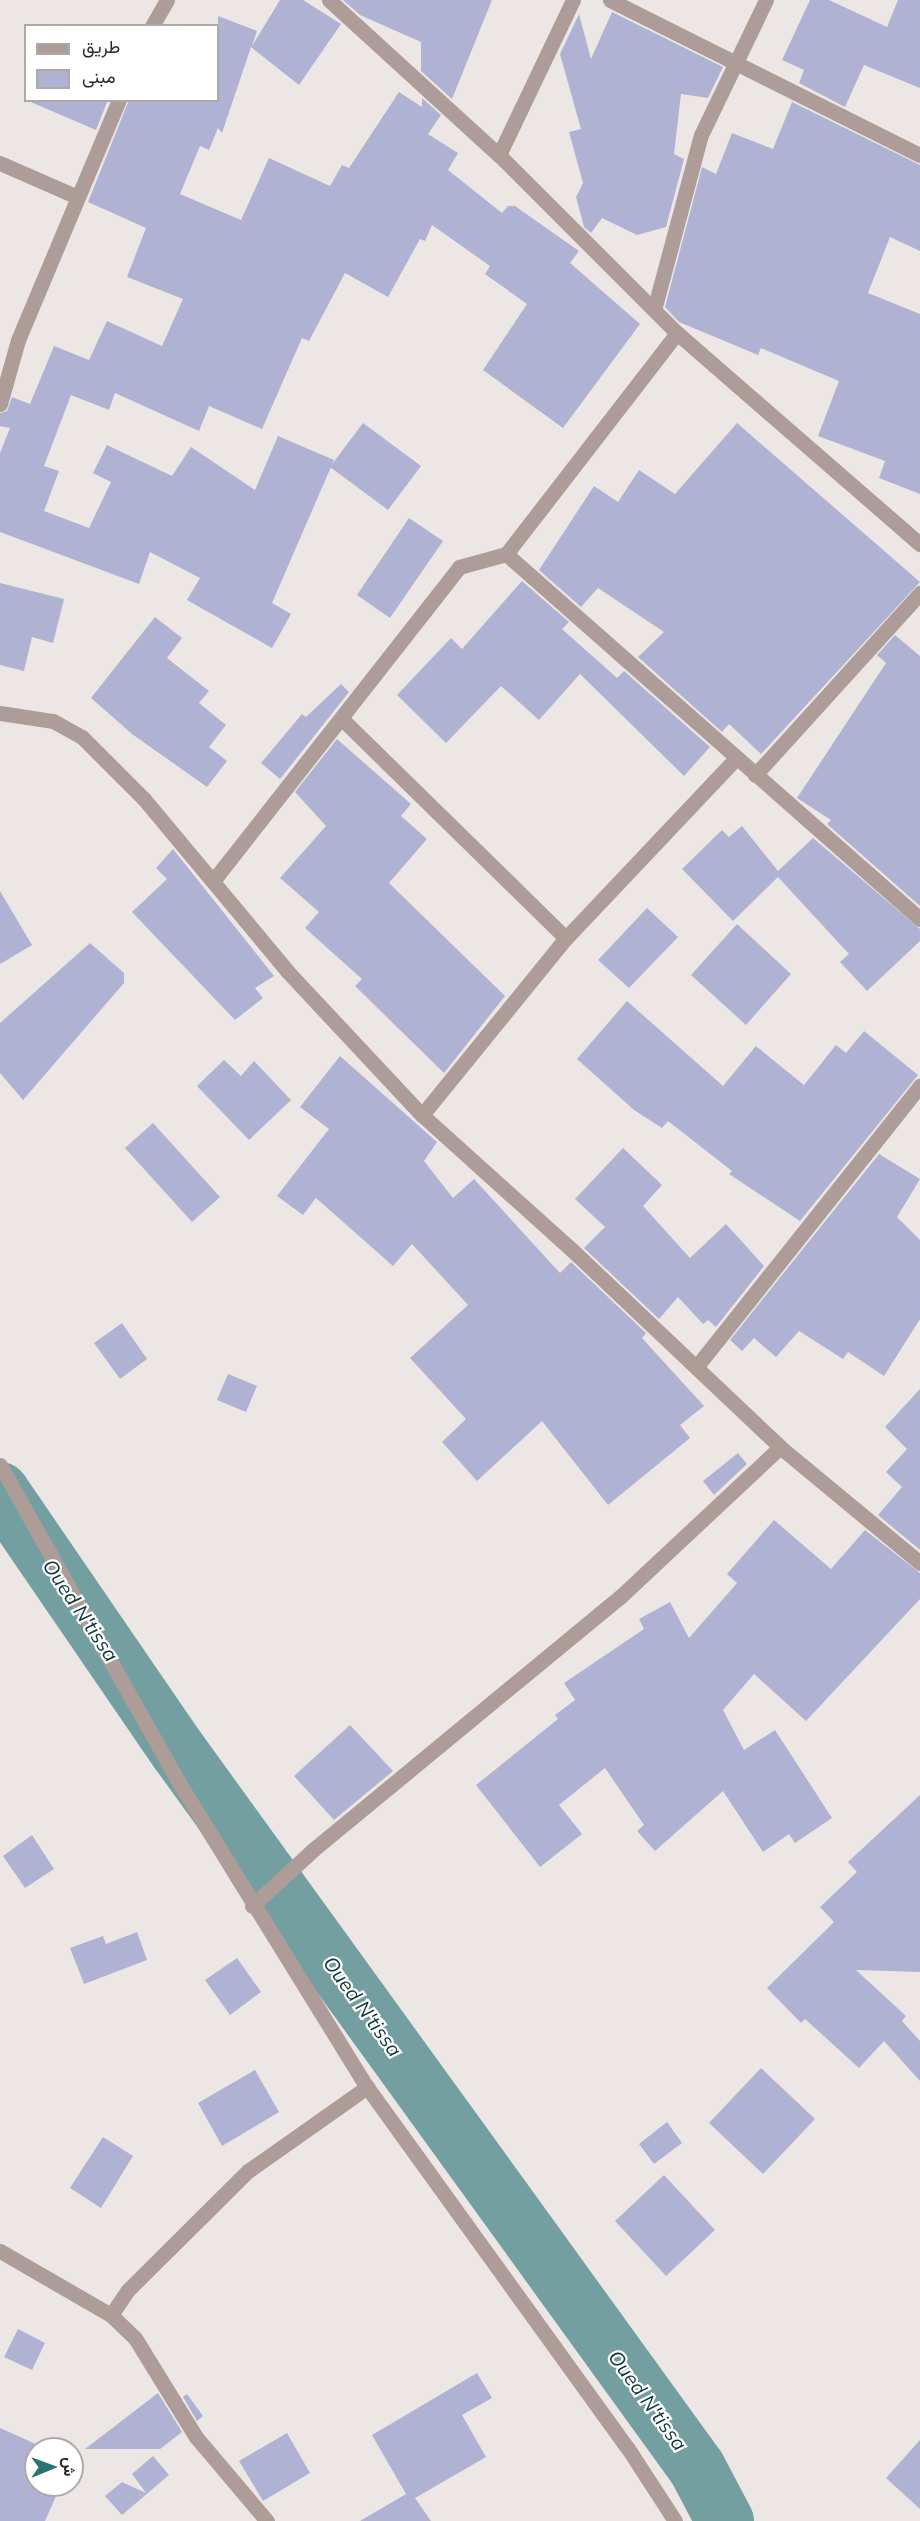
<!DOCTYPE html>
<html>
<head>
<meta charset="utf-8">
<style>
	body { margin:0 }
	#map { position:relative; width:920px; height:2521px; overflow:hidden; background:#ece7e5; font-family:Mulish,Vazirmatn,sans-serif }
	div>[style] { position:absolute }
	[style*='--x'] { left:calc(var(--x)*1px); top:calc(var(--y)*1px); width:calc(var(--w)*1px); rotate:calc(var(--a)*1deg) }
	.river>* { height:58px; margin:-29px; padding:0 29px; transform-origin:29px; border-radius:29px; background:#739fa1 }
	.building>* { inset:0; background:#b0b2d3 }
	.street>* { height:15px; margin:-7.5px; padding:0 7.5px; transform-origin:7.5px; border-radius:7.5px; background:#ad9c97 }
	span { translate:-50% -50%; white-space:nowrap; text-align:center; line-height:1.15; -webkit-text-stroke:4.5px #fff; paint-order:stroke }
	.water-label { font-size:20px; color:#0a3639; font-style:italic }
	.legend { position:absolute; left:24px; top:24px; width:195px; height:78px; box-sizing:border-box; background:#fff; border:2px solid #abaaa9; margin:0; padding:8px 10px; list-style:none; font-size:18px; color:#2c2a29 }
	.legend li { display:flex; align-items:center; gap:12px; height:30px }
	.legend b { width:30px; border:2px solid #abaaa9 }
	.north { position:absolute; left:24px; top:2437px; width:60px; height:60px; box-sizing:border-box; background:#fff; border:2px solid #abaaa9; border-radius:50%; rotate:89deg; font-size:16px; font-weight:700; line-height:24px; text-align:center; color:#2c2a29 }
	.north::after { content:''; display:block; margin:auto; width:21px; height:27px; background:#297371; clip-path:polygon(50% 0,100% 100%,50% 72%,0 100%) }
</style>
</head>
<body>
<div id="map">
	<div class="river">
		<div style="--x:0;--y:1491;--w:316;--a:55.6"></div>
		<div style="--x:179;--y:1752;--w:884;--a:54.12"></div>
		<div style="--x:697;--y:2468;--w:60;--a:62.2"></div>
	</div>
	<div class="building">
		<div style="clip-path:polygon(280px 0,303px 0,341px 24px,299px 85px,251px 47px,222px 133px,218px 128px,209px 150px,200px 146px,180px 194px,241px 220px,269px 158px,330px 186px,342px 165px,349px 168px,399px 92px,422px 107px,422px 98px,441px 115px,428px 134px,458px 153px,448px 170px,502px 213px,508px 206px,515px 206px,579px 251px,570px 263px,640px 324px,563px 428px,483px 370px,527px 304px,485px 274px,490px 266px,432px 225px,425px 241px,420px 239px,388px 297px,345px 273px,309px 341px,302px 338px,262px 429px,209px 406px,199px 431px,115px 393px,109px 410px,71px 395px,44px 466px,59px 471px,44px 511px,89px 528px,111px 482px,93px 473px,107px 445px,172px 476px,191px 447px,255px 490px,278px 436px,334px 460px,272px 603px,291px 614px,272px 648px,187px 600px,200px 578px,150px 552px,139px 584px,0 532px,0 453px,10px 428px,0 426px,0 413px,7px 411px,12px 397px,30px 404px,54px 346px,89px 360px,107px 321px,162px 346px,183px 299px,127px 277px,146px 228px,88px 202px,129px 100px,218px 100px,218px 16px,257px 31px,252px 46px)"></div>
		<div style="clip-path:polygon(343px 0,492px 0,452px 99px,421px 71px,421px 42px,360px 15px)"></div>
		<div style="clip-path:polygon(810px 0,829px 0,887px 27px,898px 0,920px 0,920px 88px,864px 65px,845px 107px,799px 83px,804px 70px,782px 60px)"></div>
		<div style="clip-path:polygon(612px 12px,723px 67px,708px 98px,681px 94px,674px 154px,684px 159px,666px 227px,637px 235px,602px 218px,591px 233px,584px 227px,576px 197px,583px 183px,569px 132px,581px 129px,560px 54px,579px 14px,591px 59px)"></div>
		<div style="clip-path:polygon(26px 100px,108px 100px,96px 130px)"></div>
		<div style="clip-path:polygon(792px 102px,920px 165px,920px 251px,890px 237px,868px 293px,920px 314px,920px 494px,879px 478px,885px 461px,818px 436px,839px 381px,761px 348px,758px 355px,679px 322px,665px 307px,702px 167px,716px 174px,732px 133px,773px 149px)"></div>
		<div style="clip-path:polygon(363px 423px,421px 466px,388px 510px,330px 467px)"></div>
		<div style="clip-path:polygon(737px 423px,920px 582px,761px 754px,729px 724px,722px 732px,638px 657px,664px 632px,598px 588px,581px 607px,539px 570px,594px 486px,618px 502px,639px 470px,675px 494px)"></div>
		<div style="clip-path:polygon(409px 518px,443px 541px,390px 618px,357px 595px)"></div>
		<div style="clip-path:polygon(522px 581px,569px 622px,562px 629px,617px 678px,624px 671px,710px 747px,684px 776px,580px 674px,539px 720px,501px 686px,446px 743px,397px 695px,451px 638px,462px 649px)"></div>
		<div style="clip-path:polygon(0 583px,64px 599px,53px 643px,32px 637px,24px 671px,0 665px)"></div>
		<div style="clip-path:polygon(155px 617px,182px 638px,167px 658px,209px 691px,199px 703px,226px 725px,209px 747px,227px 761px,207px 787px,132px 734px,91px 698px)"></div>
		<div style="clip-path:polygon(895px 635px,920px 656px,920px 906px,827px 824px,831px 820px,797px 798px,886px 663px,877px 655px)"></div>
		<div style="clip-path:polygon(341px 684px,349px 692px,280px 779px,261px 763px,302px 714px,306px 717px)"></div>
		<div style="clip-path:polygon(337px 739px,411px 804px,401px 816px,427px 839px,389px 883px,505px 996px,444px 1073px,355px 986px,362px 979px,305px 928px,319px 912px,280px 878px,326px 826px,295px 792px)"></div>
		<div style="clip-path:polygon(742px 826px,778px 871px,813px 838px,920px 929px,920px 941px,867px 991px,840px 962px,849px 954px,778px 877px,733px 921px,682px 869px,722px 830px,729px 837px)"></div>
		<div style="clip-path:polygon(173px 849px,274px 976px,255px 988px,263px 998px,235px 1020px,132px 912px,167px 879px,156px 868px)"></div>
		<div style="clip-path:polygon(0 891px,32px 945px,0 964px)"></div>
		<div style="clip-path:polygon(647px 908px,678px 937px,629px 988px,598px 960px)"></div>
		<div style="clip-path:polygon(737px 924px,791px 974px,746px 1025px,691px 975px)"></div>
		<div style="clip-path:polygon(90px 943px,124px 973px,124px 983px,23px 1100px,0 1073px,0 1023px)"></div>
		<div style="clip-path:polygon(627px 1001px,723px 1086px,756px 1046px,804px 1085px,836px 1045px,846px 1053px,864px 1031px,918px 1075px,800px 1221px,729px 1174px,732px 1171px,668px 1121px,662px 1128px,634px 1110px,577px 1059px)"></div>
		<div style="clip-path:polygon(340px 1056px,437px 1142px,424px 1161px,453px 1198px,474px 1179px,560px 1273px,571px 1262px,646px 1333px,642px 1338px,704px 1406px,680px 1425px,690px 1438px,608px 1505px,542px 1421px,477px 1481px,442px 1442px,466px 1419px,410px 1358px,468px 1305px,412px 1244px,393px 1266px,316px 1198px,303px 1215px,277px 1196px,329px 1129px,300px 1107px)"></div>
		<div style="clip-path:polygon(224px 1060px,241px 1076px,254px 1061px,291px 1100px,249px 1140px,197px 1086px)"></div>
		<div style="clip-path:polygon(153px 1123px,220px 1197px,192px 1222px,125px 1148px)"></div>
		<div style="clip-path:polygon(623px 1148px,662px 1185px,643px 1206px,690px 1258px,726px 1224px,764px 1266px,716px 1327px,708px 1320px,703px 1324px,678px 1297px,659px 1319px,584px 1248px,605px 1227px,575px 1199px)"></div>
		<div style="clip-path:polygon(879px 1154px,920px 1179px,897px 1217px,920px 1240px,920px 1319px,884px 1376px,848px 1352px,843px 1359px,799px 1331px,776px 1357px,754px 1338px,742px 1351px,730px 1340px)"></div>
		<div style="clip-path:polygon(122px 1323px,147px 1359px,120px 1379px,94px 1343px)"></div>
		<div style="clip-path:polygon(228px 1374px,257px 1386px,246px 1412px,217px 1400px)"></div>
		<div style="clip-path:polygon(920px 1389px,920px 1550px,878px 1515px,902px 1487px,886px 1472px,907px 1449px,885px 1427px)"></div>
		<div style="clip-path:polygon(738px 1453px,747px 1464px,714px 1495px,703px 1481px)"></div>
		<div style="clip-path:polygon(774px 1520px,831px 1569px,865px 1530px,920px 1573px,920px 1599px,806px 1721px,754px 1674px,723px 1710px,744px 1750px,775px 1730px,832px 1818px,795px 1843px,789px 1834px,763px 1852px,723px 1791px,655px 1851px,637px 1831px,644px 1825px,605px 1768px,559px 1805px,582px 1834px,540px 1867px,476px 1785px,558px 1719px,555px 1715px,575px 1700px,564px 1683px,644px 1629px,639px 1619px,670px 1602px,689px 1638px,737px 1583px,727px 1574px)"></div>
		<div style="clip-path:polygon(350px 1725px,393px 1771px,334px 1820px,294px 1776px)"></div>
		<div style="clip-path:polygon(920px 1795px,920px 1972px,856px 1970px,906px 2016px,902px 2021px,920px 2041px,920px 2081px,884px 2041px,859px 2068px,805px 2019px,801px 2023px,767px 1988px,834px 1922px,820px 1907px,857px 1872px,848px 1862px)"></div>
		<div style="clip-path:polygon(32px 1835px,54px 1869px,25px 1888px,3px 1856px)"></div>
		<div style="clip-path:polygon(137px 1932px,147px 1960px,84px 1984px,70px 1948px,103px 1936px,106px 1944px)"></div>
		<div style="clip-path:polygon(237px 1958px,261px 1992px,230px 2015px,205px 1980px)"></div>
		<div style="clip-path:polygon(761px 2068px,815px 2119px,763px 2174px,709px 2123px)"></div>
		<div style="clip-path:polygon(255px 2070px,279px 2112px,222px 2146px,198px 2103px)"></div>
		<div style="clip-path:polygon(667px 2122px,682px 2143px,654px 2164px,639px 2144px)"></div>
		<div style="clip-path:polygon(103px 2137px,133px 2156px,101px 2208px,70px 2188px)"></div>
		<div style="clip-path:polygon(664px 2175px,715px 2230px,666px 2276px,615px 2221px)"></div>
		<div style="clip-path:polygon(18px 2329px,45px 2343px,32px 2370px,4px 2357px)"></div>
		<div style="clip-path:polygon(477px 2373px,492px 2398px,462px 2415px,486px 2457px,415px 2498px,431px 2521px,360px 2521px,406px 2494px,372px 2435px)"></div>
		<div style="clip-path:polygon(158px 2393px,182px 2432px,160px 2449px,85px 2449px)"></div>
		<div style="clip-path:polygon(187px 2394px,203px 2416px,197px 2421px,183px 2397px)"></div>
		<div style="clip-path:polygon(0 2428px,47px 2449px,36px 2449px,36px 2485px,61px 2485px,45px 2521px,0 2521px)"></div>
		<div style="clip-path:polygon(287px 2433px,310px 2473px,263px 2501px,239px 2461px)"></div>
		<div style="clip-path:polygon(920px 2440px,920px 2509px,886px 2478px)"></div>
		<div style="clip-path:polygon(153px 2456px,169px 2475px,122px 2515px,105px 2496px,122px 2482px,146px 2493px,132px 2474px)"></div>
	</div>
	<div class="street">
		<div style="--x:329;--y:0;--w:230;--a:42.4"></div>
		<div style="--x:499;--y:155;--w:252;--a:45"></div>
		<div style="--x:677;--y:333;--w:322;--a:41"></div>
		<div style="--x:610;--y:0;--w:347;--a:26.6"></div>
		<div style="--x:152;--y:26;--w:30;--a:-60"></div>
		<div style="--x:499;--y:155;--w:172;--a:-64.5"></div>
		<div style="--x:0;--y:163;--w:85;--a:23.6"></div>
		<div style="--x:654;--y:310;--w:181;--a:-75"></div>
		<div style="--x:701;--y:135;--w:150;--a:-64.3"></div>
		<div style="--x:677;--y:333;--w:279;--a:127.7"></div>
		<div style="--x:506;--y:554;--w:552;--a:41.4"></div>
		<div style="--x:0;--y:404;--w:66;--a:-74.3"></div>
		<div style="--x:18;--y:340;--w:260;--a:-67.2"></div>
		<div style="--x:0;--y:713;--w:54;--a:8.6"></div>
		<div style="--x:53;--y:721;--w:33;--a:29"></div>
		<div style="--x:82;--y:737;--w:88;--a:45"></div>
		<div style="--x:144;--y:799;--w:225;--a:50.2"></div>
		<div style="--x:288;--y:972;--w:196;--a:46.9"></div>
		<div style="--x:422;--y:1115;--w:202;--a:42"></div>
		<div style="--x:572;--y:1250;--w:286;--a:43.4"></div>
		<div style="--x:780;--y:1447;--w:182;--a:39.6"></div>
		<div style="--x:342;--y:719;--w:313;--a:44.4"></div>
		<div style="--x:755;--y:775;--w:246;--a:-47.8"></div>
		<div style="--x:213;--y:881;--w:399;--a:-51.9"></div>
		<div style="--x:459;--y:567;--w:49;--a:-15.5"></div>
		<div style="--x:422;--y:1115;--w:228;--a:-50.9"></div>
		<div style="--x:566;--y:938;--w:248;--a:-46.6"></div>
		<div style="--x:697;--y:1366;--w:358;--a:-51.5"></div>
		<div style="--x:0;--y:1465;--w:365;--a:60.6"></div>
		<div style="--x:179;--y:1783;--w:357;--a:58.3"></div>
		<div style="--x:367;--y:2087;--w:444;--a:54.2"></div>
		<div style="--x:627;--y:2447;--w:88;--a:57"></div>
		<div style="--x:252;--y:1906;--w:84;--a:-42.6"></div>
		<div style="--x:314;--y:1849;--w:398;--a:-39.5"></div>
		<div style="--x:621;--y:1596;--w:218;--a:-43.1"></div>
		<div style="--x:0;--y:2251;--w:128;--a:30"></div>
		<div style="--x:111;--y:2315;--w:30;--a:-56"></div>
		<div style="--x:128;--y:2290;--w:169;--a:-44.8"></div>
		<div style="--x:248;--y:2171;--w:146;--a:-35.2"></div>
		<div style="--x:111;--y:2315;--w:33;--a:44"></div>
		<div style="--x:135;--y:2338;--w:116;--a:58.4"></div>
		<div style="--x:196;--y:2437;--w:110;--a:49.8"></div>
	</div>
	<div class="water-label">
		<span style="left:81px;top:1610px;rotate:56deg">Oued N'tissa</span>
		<span style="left:363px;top:2006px;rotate:54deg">Oued N'tissa</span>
		<span style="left:648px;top:2400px;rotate:54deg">Oued N'tissa</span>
	</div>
	<ul class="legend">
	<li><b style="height:8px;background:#ad9c97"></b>طريق</li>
	<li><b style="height:16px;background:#b0b2d3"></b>مبنى</li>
	</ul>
	<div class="north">ش</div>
</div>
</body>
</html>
